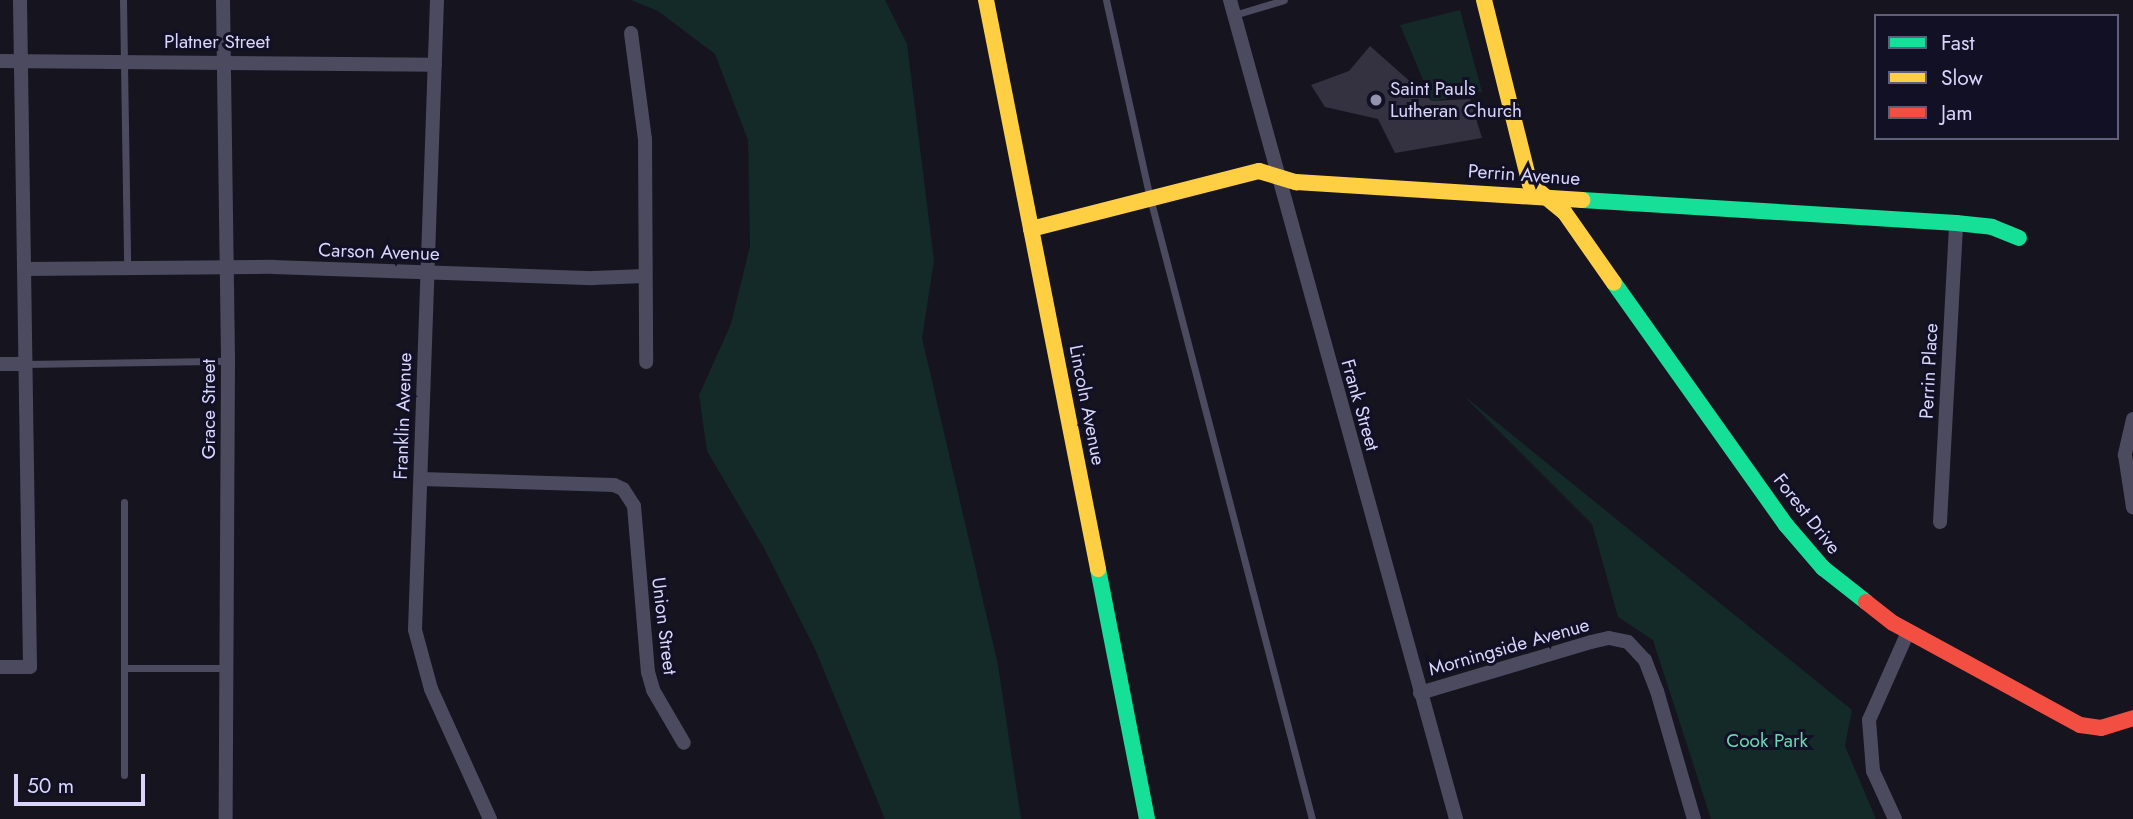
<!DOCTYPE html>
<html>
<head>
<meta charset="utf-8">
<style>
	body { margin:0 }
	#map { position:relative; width:2133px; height:819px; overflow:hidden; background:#16141f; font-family:Jost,sans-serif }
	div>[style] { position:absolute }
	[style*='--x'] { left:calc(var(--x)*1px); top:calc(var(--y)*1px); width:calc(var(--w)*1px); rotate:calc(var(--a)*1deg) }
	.green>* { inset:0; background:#142a29 }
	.building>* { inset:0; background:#343241 }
	.lane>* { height:7px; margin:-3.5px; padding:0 3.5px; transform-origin:3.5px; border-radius:3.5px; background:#4b4a5f }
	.street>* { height:14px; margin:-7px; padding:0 7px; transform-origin:7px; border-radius:7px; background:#4b4a5f }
	.fast>* { height:16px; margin:-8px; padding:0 8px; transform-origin:8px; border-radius:8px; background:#16e098 }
	.slow>* { height:16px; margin:-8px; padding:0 8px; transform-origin:8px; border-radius:8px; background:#ffcf43 }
	.jam>* { height:16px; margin:-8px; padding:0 8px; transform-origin:8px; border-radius:8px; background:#f24e42 }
	.dots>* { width:19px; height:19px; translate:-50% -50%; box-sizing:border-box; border:4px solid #121024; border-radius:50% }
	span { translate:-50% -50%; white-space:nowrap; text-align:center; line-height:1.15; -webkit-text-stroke:6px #121024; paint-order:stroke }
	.street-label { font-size:19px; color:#d8d6fc }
	.poi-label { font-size:19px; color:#d8d6fc }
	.left { translate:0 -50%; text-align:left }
	.park-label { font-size:19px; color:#67d7b4 }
	.legend { position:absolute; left:1874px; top:14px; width:245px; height:126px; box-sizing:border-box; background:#121024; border:2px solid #615f7a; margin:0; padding:9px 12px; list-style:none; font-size:21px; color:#d8d6fc }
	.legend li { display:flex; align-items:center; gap:14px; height:35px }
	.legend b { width:35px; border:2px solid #615f7a }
	.scale { position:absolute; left:14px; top:774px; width:131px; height:32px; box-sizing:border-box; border:4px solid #d8d6fc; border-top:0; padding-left:9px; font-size:21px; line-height:24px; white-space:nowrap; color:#d8d6fc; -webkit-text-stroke:5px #121024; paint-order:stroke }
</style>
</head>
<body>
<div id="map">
	<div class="green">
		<div style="clip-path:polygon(631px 0,885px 0,907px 44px,934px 261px,922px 338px,998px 665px,1021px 819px,885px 819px,815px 649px,764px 548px,707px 451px,699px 395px,731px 324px,750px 246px,748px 140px,715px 54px,658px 11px)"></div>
		<div style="clip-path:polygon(1460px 10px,1482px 92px,1432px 101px,1400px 25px)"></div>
		<div style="clip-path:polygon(1463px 395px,1852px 710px,1845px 746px,1876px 819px,1711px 819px,1653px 640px,1618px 617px,1592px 524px)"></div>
	</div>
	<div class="building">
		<div style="clip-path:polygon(1370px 46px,1432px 101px,1470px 99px,1482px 138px,1395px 153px,1378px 119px,1325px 107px,1311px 85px,1349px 71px)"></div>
	</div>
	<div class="lane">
		<div style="--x:123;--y:0;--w:269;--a:89.1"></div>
		<div style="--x:1106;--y:0;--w:203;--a:77.5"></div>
		<div style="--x:1150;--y:198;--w:642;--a:75.38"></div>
		<div style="--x:1234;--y:15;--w:52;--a:-16.7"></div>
		<div style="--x:26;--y:364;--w:202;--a:-0.9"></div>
		<div style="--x:124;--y:502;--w:273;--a:90"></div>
		<div style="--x:126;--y:668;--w:101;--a:0"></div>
	</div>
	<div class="street">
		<div style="--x:223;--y:0;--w:361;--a:89.2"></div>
		<div style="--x:228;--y:361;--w:458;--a:90.3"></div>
		<div style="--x:437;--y:0;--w:630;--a:92"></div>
		<div style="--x:415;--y:630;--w:61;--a:74.8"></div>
		<div style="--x:431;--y:689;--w:143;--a:65.6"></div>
		<div style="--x:1230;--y:0;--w:850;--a:74.57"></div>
		<div style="--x:631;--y:33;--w:107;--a:82.5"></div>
		<div style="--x:645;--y:139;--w:223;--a:89.7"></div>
		<div style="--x:0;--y:61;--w:435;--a:0.5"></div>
		<div style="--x:25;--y:269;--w:248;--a:-0.5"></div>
		<div style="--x:273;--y:267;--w:320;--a:2"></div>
		<div style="--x:593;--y:278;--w:52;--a:-2.2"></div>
		<div style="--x:0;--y:364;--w:26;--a:0"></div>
		<div style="--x:2133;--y:419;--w:37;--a:103"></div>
		<div style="--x:2125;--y:455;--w:53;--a:81.3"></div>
		<div style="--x:421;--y:479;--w:193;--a:1.8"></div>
		<div style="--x:614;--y:485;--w:10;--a:24"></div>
		<div style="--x:623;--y:489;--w:20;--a:57"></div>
		<div style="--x:634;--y:506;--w:167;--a:85.2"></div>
		<div style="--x:648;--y:672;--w:19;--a:74"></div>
		<div style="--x:653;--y:690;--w:61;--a:59.7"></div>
		<div style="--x:1940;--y:522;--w:299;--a:-86.9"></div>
		<div style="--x:0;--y:667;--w:30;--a:0"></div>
		<div style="--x:30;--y:667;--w:667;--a:-90.86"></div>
		<div style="--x:1420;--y:693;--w:178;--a:-16.6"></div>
		<div style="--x:1591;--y:642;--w:18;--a:-13"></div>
		<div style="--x:1609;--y:638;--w:19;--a:12"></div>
		<div style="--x:1628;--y:642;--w:25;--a:47"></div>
		<div style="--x:1645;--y:660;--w:33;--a:69"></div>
		<div style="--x:1657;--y:691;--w:133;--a:73.9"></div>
		<div style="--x:1895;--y:819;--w:53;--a:-114.6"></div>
		<div style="--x:1873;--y:771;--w:51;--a:-94.5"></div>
		<div style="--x:1869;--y:720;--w:96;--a:-66.1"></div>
	</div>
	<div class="fast">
		<div style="--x:1582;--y:200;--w:375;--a:3.5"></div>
		<div style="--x:1956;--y:223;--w:36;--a:6"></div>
		<div style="--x:1992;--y:227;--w:29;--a:22"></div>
		<div style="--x:1614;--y:283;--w:297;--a:54.6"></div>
		<div style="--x:1786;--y:525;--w:57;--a:49.3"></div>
		<div style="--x:1823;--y:568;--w:55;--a:38.3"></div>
		<div style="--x:1098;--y:569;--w:255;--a:78.9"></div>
	</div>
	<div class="slow">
		<div style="--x:986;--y:0;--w:580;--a:78.86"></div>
		<div style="--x:1484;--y:0;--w:190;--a:76"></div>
		<div style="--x:1530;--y:184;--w:45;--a:39.6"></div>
		<div style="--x:1565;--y:213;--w:85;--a:55"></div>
		<div style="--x:1031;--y:229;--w:235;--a:-14.3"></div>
		<div style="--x:1259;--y:171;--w:39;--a:17"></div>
		<div style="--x:1296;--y:182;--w:287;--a:3.6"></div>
	</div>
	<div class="jam">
		<div style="--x:1866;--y:602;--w:34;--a:38"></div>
		<div style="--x:1893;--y:623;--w:213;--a:28.6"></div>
		<div style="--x:2080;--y:725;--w:21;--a:8"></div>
		<div style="--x:2101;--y:728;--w:34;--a:-17"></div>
	</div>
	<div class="dots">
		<div style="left:1376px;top:100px;background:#9492af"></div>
	</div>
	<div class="street-label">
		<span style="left:217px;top:42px">Platner Street</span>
		<span style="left:1524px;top:175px;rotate:4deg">Perrin Avenue</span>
		<span style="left:379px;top:252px;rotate:2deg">Carson Avenue</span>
		<span style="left:1929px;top:371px;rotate:-87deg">Perrin Place</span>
		<span style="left:1087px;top:405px;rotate:79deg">Lincoln Avenue</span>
		<span style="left:1360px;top:405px;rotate:74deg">Frank Street</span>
		<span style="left:209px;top:409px;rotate:-90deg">Grace Street</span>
		<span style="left:403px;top:416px;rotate:-88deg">Franklin Avenue</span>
		<span style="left:1807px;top:514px;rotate:52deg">Forest Drive</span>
		<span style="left:664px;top:626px;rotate:83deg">Union Street</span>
		<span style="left:1509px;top:647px;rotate:-16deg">Morningside Avenue</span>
	</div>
	<div class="poi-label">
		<span class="left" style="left:1390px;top:100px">Saint Pauls<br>Lutheran Church</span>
	</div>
	<div class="park-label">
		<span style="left:1767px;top:741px">Cook Park</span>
	</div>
	<ul class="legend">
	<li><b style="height:9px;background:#16e098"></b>Fast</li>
	<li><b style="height:9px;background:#ffcf43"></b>Slow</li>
	<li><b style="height:9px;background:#f24e42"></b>Jam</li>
	</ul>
	<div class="scale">50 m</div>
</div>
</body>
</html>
